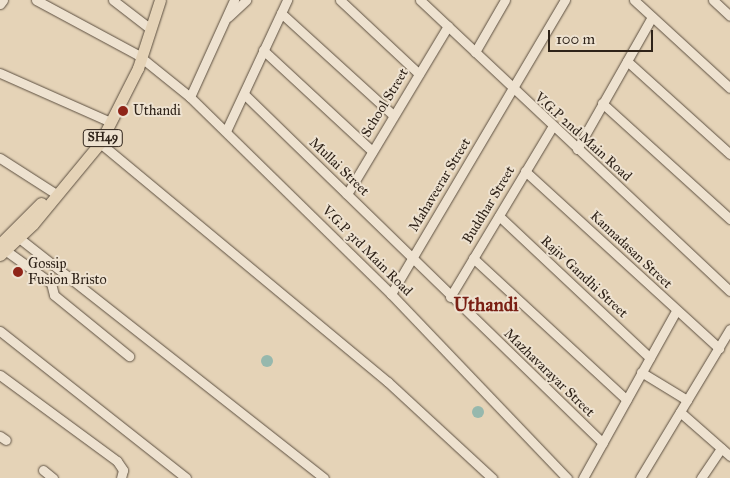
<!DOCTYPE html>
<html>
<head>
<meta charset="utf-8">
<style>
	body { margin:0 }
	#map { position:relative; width:730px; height:478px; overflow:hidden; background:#e5d3b7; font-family:"IM FELL Great Primer",serif }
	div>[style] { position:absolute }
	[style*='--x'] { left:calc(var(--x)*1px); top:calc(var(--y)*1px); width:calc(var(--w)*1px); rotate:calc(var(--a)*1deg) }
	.water>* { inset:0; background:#96b8ad }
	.round { border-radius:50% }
	.roads { filter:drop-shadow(0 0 1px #5c4f40) drop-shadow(0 0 1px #5c4f40) }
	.minor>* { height:9px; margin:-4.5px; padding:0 4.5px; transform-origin:4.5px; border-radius:4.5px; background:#eee2d0 }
	.major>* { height:11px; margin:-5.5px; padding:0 5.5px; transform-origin:5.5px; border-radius:5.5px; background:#e5d3b7 }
	.dots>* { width:14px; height:14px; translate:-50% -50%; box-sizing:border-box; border:2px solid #eee2d0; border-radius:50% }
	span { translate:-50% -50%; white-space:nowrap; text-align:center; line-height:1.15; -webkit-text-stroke:4px #eee2d0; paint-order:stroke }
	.shield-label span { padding:1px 4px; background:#eee2d0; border:1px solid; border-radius:4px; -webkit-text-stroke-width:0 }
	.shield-label { font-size:12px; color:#2f2319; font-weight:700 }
	.street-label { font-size:14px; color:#2f2319 }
	.poi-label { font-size:14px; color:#2f2319 }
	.left { translate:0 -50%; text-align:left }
	.district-label { font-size:19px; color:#7a1f14; font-weight:700 }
	.scale { position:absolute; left:548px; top:30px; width:105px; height:22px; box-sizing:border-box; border:2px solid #2f2319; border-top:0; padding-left:6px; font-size:15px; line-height:18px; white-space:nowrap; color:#2f2319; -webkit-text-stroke:4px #eee2d0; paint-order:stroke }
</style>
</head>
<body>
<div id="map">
	<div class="water">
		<div class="round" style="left:261px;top:355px;width:12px;height:12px"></div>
		<div class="round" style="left:472px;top:406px;width:12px;height:12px"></div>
	</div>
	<div class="roads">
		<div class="minor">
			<div style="--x:36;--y:0;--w:116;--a:28.3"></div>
			<div style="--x:138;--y:55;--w:67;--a:38.9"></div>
			<div style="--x:190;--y:97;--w:281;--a:44.4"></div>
			<div style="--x:391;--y:294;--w:255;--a:46.3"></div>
			<div style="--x:113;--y:0;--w:44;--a:37.6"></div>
			<div style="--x:340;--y:0;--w:108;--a:43.1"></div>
			<div style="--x:420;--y:0;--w:425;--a:43.2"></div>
			<div style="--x:634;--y:0;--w:130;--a:42.5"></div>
			<div style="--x:713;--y:0;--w:23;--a:43"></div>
			<div style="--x:0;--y:4;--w:5;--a:-53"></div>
			<div style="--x:281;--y:13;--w:151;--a:42.3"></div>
			<div style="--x:228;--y:17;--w:25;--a:-43"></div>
			<div style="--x:263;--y:50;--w:149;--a:42.8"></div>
			<div style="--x:475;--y:52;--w:60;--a:-60"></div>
			<div style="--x:627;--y:61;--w:139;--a:42.1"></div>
			<div style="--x:0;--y:73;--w:116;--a:23.9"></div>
			<div style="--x:245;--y:95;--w:499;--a:44.2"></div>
			<div style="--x:190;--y:97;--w:107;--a:-65.6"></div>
			<div style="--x:602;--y:103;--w:173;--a:42.2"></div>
			<div style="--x:226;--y:131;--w:145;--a:-65"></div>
			<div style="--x:100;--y:143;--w:374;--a:39.7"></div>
			<div style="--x:388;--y:382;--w:142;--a:42.7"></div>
			<div style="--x:577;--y:149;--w:152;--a:-60.4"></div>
			<div style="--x:0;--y:158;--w:63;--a:32.7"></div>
			<div style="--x:525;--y:171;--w:263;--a:42.4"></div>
			<div style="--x:347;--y:194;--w:196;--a:-59"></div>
			<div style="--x:499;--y:216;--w:207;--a:43.2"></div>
			<div style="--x:19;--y:238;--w:388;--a:38.2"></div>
			<div style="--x:5;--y:250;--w:57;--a:35.7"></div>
			<div style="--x:51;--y:283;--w:12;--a:76"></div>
			<div style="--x:54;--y:295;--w:97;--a:39.1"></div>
			<div style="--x:473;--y:258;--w:209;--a:42.7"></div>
			<div style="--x:391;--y:294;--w:342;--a:-59.4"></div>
			<div style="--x:450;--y:297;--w:198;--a:-59"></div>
			<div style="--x:0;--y:331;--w:237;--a:38.3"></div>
			<div style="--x:641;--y:372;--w:54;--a:31.3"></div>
			<div style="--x:0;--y:375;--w:145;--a:36.3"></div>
			<div style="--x:117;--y:461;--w:11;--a:56"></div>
			<div style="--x:123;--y:470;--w:8;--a:104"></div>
			<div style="--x:680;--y:412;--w:67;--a:41.3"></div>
			<div style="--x:0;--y:436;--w:7;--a:34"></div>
			<div style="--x:43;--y:470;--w:13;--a:39"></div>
			<div style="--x:583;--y:478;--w:191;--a:-60.9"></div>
			<div style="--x:640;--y:478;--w:174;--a:-58.9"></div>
			<div style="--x:701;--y:478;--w:36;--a:-56"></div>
		</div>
		<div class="major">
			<div style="--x:0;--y:244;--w:58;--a:-45"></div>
			<div style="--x:0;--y:255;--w:45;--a:-43.2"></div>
			<div style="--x:33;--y:224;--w:105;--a:-50.4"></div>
			<div style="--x:100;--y:143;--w:84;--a:-63.1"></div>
			<div style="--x:138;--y:68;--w:71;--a:-72.1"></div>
		</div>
	</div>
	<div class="dots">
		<div style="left:123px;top:111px;background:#8f2418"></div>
		<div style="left:18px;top:272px;background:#8f2418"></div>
	</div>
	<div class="shield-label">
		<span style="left:103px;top:138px">SH49</span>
	</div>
	<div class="street-label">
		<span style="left:385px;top:103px;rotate:-59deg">School Street</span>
		<span style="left:583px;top:137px;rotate:42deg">V.G.P 2nd Main Road</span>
		<span style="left:339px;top:167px;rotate:44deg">Mullai Street</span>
		<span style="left:440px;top:185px;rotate:-59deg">Mahaveerar Street</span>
		<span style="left:489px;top:205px;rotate:-59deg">Buddhar Street</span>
		<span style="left:631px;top:250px;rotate:43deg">Kannadasan Street</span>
		<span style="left:367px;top:251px;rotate:45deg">V.G.P 3rd Main Road</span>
		<span style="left:584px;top:277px;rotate:43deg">Rajiv Gandhi Street</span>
		<span style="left:549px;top:373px;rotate:44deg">Mazhavarayar Street</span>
	</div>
	<div class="poi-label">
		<span class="left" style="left:133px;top:111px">Uthandi</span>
		<span class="left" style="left:28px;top:272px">Gossip<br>Fusion Bristo</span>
	</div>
	<div class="district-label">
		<span style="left:486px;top:305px">Uthandi</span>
	</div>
	<div class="scale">100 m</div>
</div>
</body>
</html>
